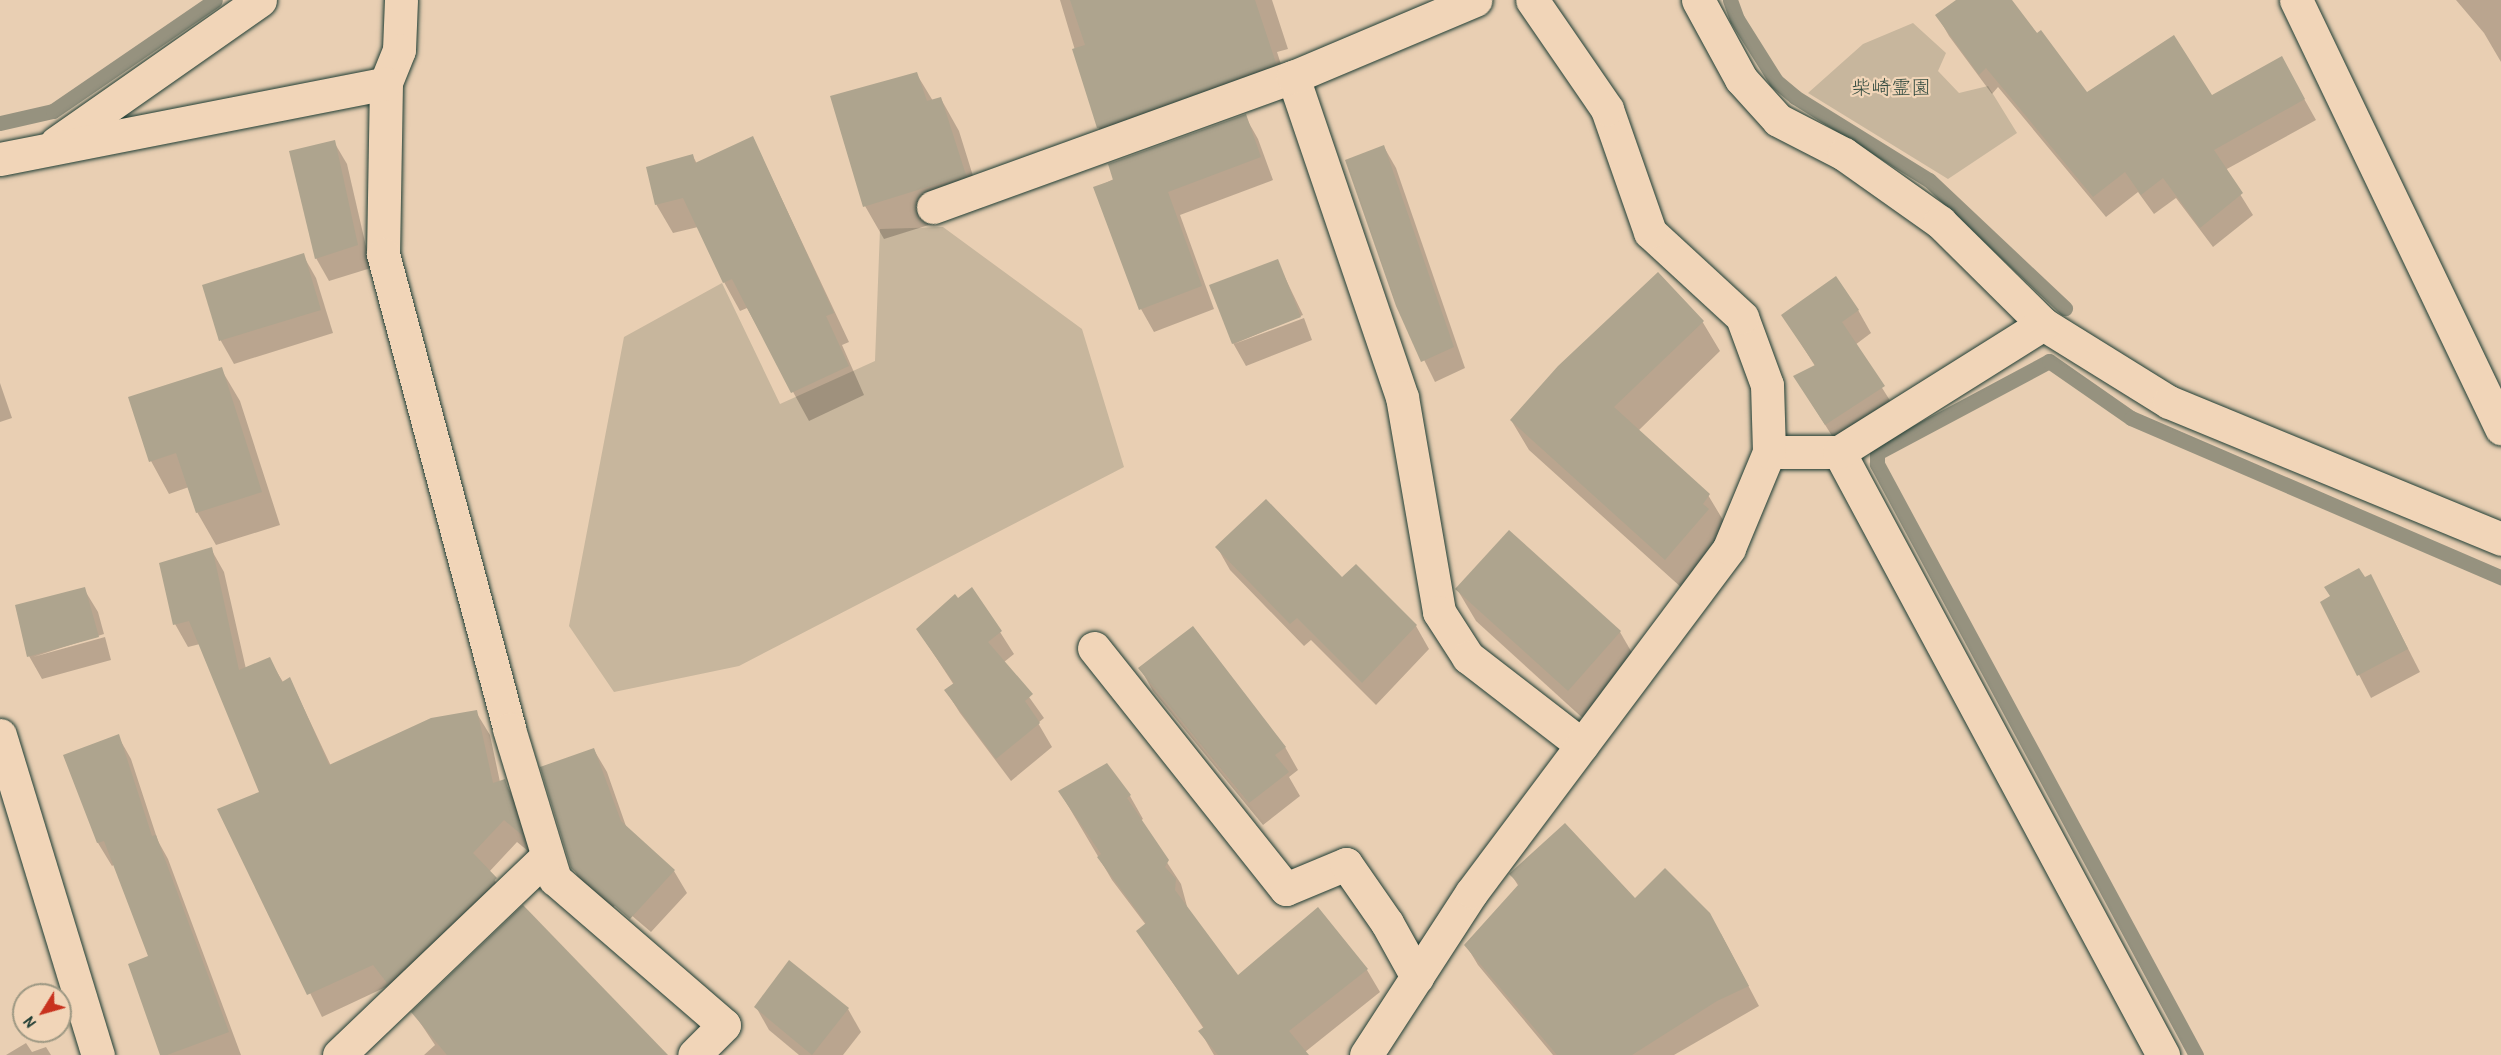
<!DOCTYPE html>
<html>
<head>
<meta charset="utf-8">
<style>
	body { margin:0 }
	#map { position:relative; width:2501px; height:1055px; overflow:hidden; background:#e9cfb3; font-family:"Patrick Hand","Klee One",sans-serif }
	div>[style] { position:absolute }
	[style*='--x'] { left:calc(var(--x)*1px); top:calc(var(--y)*1px); width:calc(var(--w)*1px); rotate:calc(var(--a)*1deg) }
	.green>* { inset:0; background:#c7b69d }
	.shadow>* { inset:0; background:#0003 }
	.stream>* { height:15px; margin:-7.5px; padding:0 7.5px; transform-origin:7.5px; border-radius:7.5px; background:#96927f }
	.building>* { inset:0; background:#aea48e }
	.roads { filter:drop-shadow(0 0 2px #1f3d34) drop-shadow(0 0 2px #1f3d34) }
	.minor>* { height:33px; margin:-16.5px; padding:0 16.5px; transform-origin:16.5px; border-radius:16.5px; background:#f1d5b8 }
	span { translate:-50% -50%; white-space:nowrap; text-align:center; line-height:1.15; -webkit-text-stroke:4.5px #f1d5b8; paint-order:stroke }
	.park-label { font-size:20px; color:#30493e }
	.north { position:absolute; left:12px; top:983px; width:60px; height:60px; box-sizing:border-box; background:#f1d5b8; border:2px solid #9d9883; border-radius:50%; rotate:233deg; font-size:16px; font-weight:700; line-height:24px; text-align:center; color:#1f3d34 }
	.north::after { content:''; display:block; margin:auto; width:21px; height:27px; background:#c8321e; clip-path:polygon(50% 0,100% 100%,50% 72%,0 100%) }
</style>
</head>
<body>
<div id="map">
	<div class="green">
		<div style="clip-path:polygon(1913px 23px,1946px 53px,1938px 71px,1959px 93px,1988px 86px,2017px 133px,1948px 179px,1808px 93px,1863px 44px)"></div>
		<div style="clip-path:polygon(943px 227px,1082px 329px,1124px 467px,739px 666px,614px 692px,569px 626px,624px 337px,722px 283px,780px 404px,875px 361px,880px 229px)"></div>
	</div>
	<div class="shadow">
		<div style="clip-path:polygon(1060px 0,1272px 0,1288px 49px,1277px 52px,1288px 86px,1111px 150px,1098px 127px)"></div>
		<div style="clip-path:polygon(1959px 0,2010px 0,2086px 94px,2212px 97px,2293px 79px,2316px 120px,2225px 170px,2253px 215px,2213px 247px,2176px 198px,2154px 214px,2138px 192px,2106px 217px,1998px 87px,1992px 94px,1949px 36px,1937px 15px)"></div>
		<div style="clip-path:polygon(2456px 0,2501px 0,2501px 62px,2484px 33px)"></div>
		<div style="clip-path:polygon(916px 73px,933px 101px,941px 99px,959px 131px,983px 208px,884px 239px,865px 206px)"></div>
		<div style="clip-path:polygon(1245px 116px,1258px 139px,1273px 180px,1180px 215px,1214px 309px,1154px 332px,1141px 309px,1095px 188px)"></div>
		<div style="clip-path:polygon(753px 138px,849px 342px,842px 345px,864px 395px,809px 421px,747px 308px,740px 311px,724px 282px,698px 227px,673px 233px,656px 204px,693px 156px,697px 164px)"></div>
		<div style="clip-path:polygon(334px 142px,347px 164px,371px 268px,329px 281px,316px 258px)"></div>
		<div style="clip-path:polygon(1384px 147px,1396px 168px,1465px 368px,1435px 382px,1397px 305px)"></div>
		<div style="clip-path:polygon(303px 255px,316px 278px,333px 333px,234px 364px,221px 341px,204px 286px)"></div>
		<div style="clip-path:polygon(1277px 261px,1303px 315px,1234px 344px,1304px 318px,1312px 340px,1246px 366px,1233px 343px)"></div>
		<div style="clip-path:polygon(1858px 310px,1871px 333px,1855px 345px,1896px 410px,1839px 447px,1795px 377px,1815px 366px,1783px 315px)"></div>
		<div style="clip-path:polygon(1702px 321px,1720px 351px,1638px 431px,1708px 495px,1726px 525px,1683px 589px,1529px 450px,1511px 420px)"></div>
		<div style="clip-path:polygon(221px 369px,240px 401px,280px 525px,216px 545px,197px 512px,189px 487px,169px 494px,151px 461px)"></div>
		<div style="clip-path:polygon(0 383px,12px 418px,0 422px)"></div>
		<div style="clip-path:polygon(1509px 532px,1620px 632px,1639px 665px,1587px 722px,1476px 621px,1457px 589px)"></div>
		<div style="clip-path:polygon(1217px 547px,1342px 580px,1356px 566px,1416px 626px,1429px 649px,1376px 705px,1311px 640px,1304px 646px,1230px 570px)"></div>
		<div style="clip-path:polygon(211px 549px,224px 572px,246px 669px,269px 659px,283px 682px,290px 679px,331px 766px,476px 712px,490px 735px,500px 782px,504px 781px,517px 804px,533px 855px,517px 842px,489px 872px,509px 902px,386px 987px,322px 1017px,219px 810px,261px 793px,200px 644px,188px 647px,175px 624px)"></div>
		<div style="clip-path:polygon(2371px 576px,2420px 672px,2371px 698px,2322px 603px)"></div>
		<div style="clip-path:polygon(84px 589px,98px 612px,104px 634px,33px 657px,105px 637px,111px 660px,42px 679px,29px 656px)"></div>
		<div style="clip-path:polygon(918px 630px,1000px 632px,1014px 654px,1004px 662px,1044px 718px,1038px 723px,1052px 747px,1011px 781px,960px 713px,946px 691px,954px 685px)"></div>
		<div style="clip-path:polygon(1140px 668px,1285px 747px,1298px 770px,1289px 777px,1300px 796px,1263px 825px,1153px 691px)"></div>
		<div style="clip-path:polygon(118px 736px,131px 759px,158px 841px,168px 859px,241px 1055px,162px 1055px,150px 957px,115px 864px,112px 866px,98px 843px,65px 756px)"></div>
		<div style="clip-path:polygon(594px 750px,607px 772px,627px 829px,674px 871px,687px 893px,651px 932px,617px 903px,610px 911px,586px 891px,573px 868px)"></div>
		<div style="clip-path:polygon(1106px 765px,1130px 796px,1143px 819px,1140px 821px,1181px 884px,1188px 910px,1237px 977px,1367px 970px,1380px 992px,1305px 1052px,1307px 1055px,1214px 1055px,1200px 1031px,1204px 1029px,1138px 931px,1146px 925px,1112px 880px,1060px 792px)"></div>
		<div style="clip-path:polygon(1511px 874px,1635px 900px,1721px 934px,1759px 1006px,1674px 1055px,1553px 1055px,1478px 965px,1466px 945px,1519px 887px)"></div>
		<div style="clip-path:polygon(756px 1007px,848px 1009px,861px 1032px,843px 1055px,799px 1055px,769px 1030px)"></div>
		<div style="clip-path:polygon(413px 1012px,665px 1055px,424px 1055px,435px 1045px)"></div>
		<div style="clip-path:polygon(26px 1043px,32px 1052px,46px 1047px,51px 1055px,6px 1055px)"></div>
	</div>
	<div class="stream">
		<div style="--x:1730;--y:0;--w:20;--a:70"></div>
		<div style="--x:1737;--y:19;--w:73;--a:57.8"></div>
		<div style="--x:1776;--y:81;--w:25;--a:40"></div>
		<div style="--x:1795;--y:97;--w:158;--a:31.8"></div>
		<div style="--x:1929;--y:180;--w:187;--a:43.3"></div>
		<div style="--x:0;--y:123;--w:54;--a:-12.8"></div>
		<div style="--x:53;--y:111;--w:196;--a:-34.4"></div>
		<div style="--x:2196;--y:1055;--w:672;--a:-118.36"></div>
		<div style="--x:1877;--y:464;--w:11;--a:-90"></div>
		<div style="--x:1877;--y:453;--w:195;--a:-28.1"></div>
		<div style="--x:2049;--y:361;--w:100;--a:34.8"></div>
		<div style="--x:2131;--y:418;--w:403;--a:23.3"></div>
	</div>
	<div class="building">
		<div style="clip-path:polygon(1070px 0,1255px 0,1276px 63px,1097px 128px,1072px 49px,1085px 45px)"></div>
		<div style="clip-path:polygon(1956px 0,2012px 0,2037px 33px,2041px 30px,2087px 92px,2174px 35px,2212px 95px,2282px 56px,2305px 99px,2214px 150px,2243px 193px,2200px 228px,2163px 178px,2141px 195px,2125px 172px,2093px 197px,1986px 68px,1979px 75px,1935px 15px)"></div>
		<div style="clip-path:polygon(917px 72px,927px 101px,941px 97px,966px 175px,863px 207px,830px 96px)"></div>
		<div style="clip-path:polygon(1246px 114px,1261px 157px,1168px 192px,1202px 286px,1139px 310px,1093px 187px,1113px 180px,1108px 164px)"></div>
		<div style="clip-path:polygon(753px 136px,834px 313px,826px 316px,849px 366px,791px 393px,732px 279px,723px 283px,683px 198px,655px 205px,646px 167px,693px 154px,695px 163px)"></div>
		<div style="clip-path:polygon(335px 140px,358px 245px,315px 259px,289px 151px)"></div>
		<div style="clip-path:polygon(1384px 145px,1454px 347px,1421px 362px,1396px 306px,1345px 160px)"></div>
		<div style="clip-path:polygon(304px 253px,321px 310px,219px 341px,202px 285px)"></div>
		<div style="clip-path:polygon(1278px 259px,1301px 317px,1232px 344px,1209px 285px)"></div>
		<div style="clip-path:polygon(1658px 272px,1704px 321px,1614px 407px,1710px 494px,1703px 504px,1709px 509px,1665px 560px,1510px 420px,1558px 366px)"></div>
		<div style="clip-path:polygon(1836px 276px,1859px 310px,1842px 322px,1885px 386px,1825px 425px,1793px 376px,1815px 365px,1781px 315px)"></div>
		<div style="clip-path:polygon(222px 367px,262px 492px,196px 513px,176px 453px,149px 462px,128px 397px)"></div>
		<div style="clip-path:polygon(1266px 499px,1342px 577px,1356px 564px,1417px 625px,1362px 683px,1297px 618px,1290px 624px,1215px 547px)"></div>
		<div style="clip-path:polygon(1509px 530px,1621px 631px,1568px 691px,1455px 589px)"></div>
		<div style="clip-path:polygon(212px 547px,239px 670px,270px 657px,282px 682px,290px 677px,329px 765px,431px 718px,477px 710px,493px 783px,505px 779px,522px 835px,504px 820px,473px 853px,497px 878px,387px 983px,373px 965px,307px 995px,217px 809px,259px 792px,189px 621px,173px 625px,159px 563px)"></div>
		<div style="clip-path:polygon(2359px 568px,2365px 577px,2371px 574px,2408px 649px,2357px 676px,2320px 602px,2330px 596px,2324px 587px)"></div>
		<div style="clip-path:polygon(85px 587px,99px 637px,27px 657px,15px 605px)"></div>
		<div style="clip-path:polygon(972px 587px,1002px 631px,988px 642px,1033px 694px,1025px 701px,1040px 723px,996px 759px,944px 690px,954px 683px,916px 629px,955px 594px,958px 598px)"></div>
		<div style="clip-path:polygon(1193px 626px,1286px 747px,1275px 755px,1289px 772px,1249px 803px,1138px 668px)"></div>
		<div style="clip-path:polygon(119px 734px,152px 836px,156px 835px,229px 1032px,167px 1055px,160px 1055px,128px 964px,148px 956px,104px 841px,97px 843px,63px 755px)"></div>
		<div style="clip-path:polygon(594px 748px,621px 821px,675px 870px,630px 919px,571px 868px,540px 767px)"></div>
		<div style="clip-path:polygon(1107px 763px,1131px 795px,1127px 798px,1169px 860px,1165px 867px,1176px 879px,1175px 890px,1238px 975px,1318px 907px,1368px 969px,1289px 1031px,1309px 1055px,1218px 1055px,1198px 1031px,1204px 1027px,1136px 931px,1146px 923px,1097px 857px,1101px 854px,1058px 791px)"></div>
		<div style="clip-path:polygon(1565px 823px,1635px 898px,1665px 868px,1710px 913px,1749px 986px,1717px 1001px,1632px 1055px,1557px 1055px,1464px 945px,1519px 884px,1509px 874px)"></div>
		<div style="clip-path:polygon(523px 905px,668px 1055px,447px 1055px,411px 1012px)"></div>
		<div style="clip-path:polygon(789px 960px,849px 1008px,812px 1055px,754px 1007px)"></div>
	</div>
	<div class="roads">
		<div class="minor">
			<div style="--x:401;--y:0;--w:50;--a:92.3"></div>
			<div style="--x:399;--y:50;--w:35;--a:112"></div>
			<div style="--x:386;--y:83;--w:171;--a:91"></div>
			<div style="--x:383;--y:254;--w:491;--a:75.1"></div>
			<div style="--x:509;--y:729;--w:157;--a:73"></div>
			<div style="--x:555;--y:879;--w:223;--a:40.8"></div>
			<div style="--x:724;--y:1025;--w:42;--a:135"></div>
			<div style="--x:1698;--y:0;--w:90;--a:61.4"></div>
			<div style="--x:1741;--y:79;--w:55;--a:47.9"></div>
			<div style="--x:1778;--y:120;--w:74;--a:27.3"></div>
			<div style="--x:1844;--y:154;--w:118;--a:35.3"></div>
			<div style="--x:1940;--y:222;--w:145;--a:44.7"></div>
			<div style="--x:2043;--y:324;--w:148;--a:31.8"></div>
			<div style="--x:2169;--y:402;--w:359;--a:22.4"></div>
			<div style="--x:2296;--y:0;--w:475;--a:64.4"></div>
			<div style="--x:1293;--y:77;--w:338;--a:71.2"></div>
			<div style="--x:1402;--y:397;--w:218;--a:80.2"></div>
			<div style="--x:1439;--y:612;--w:54;--a:57.2"></div>
			<div style="--x:1468;--y:657;--w:144;--a:37.7"></div>
			<div style="--x:56;--y:143;--w:249;--a:-35"></div>
			<div style="--x:0;--y:159;--w:393;--a:-11.1"></div>
			<div style="--x:933;--y:207;--w:383;--a:-19.9"></div>
			<div style="--x:1293;--y:77;--w:198;--a:-22.9"></div>
			<div style="--x:1769;--y:452;--w:70;--a:0"></div>
			<div style="--x:1839;--y:452;--w:685;--a:61.75"></div>
			<div style="--x:1839;--y:452;--w:241;--a:-32.1"></div>
			<div style="--x:1094;--y:648;--w:308;--a:51.5"></div>
			<div style="--x:1286;--y:889;--w:65;--a:-22.6"></div>
			<div style="--x:1346;--y:864;--w:72;--a:55.2"></div>
			<div style="--x:1387;--y:923;--w:62;--a:60.9"></div>
			<div style="--x:0;--y:735;--w:335;--a:73"></div>
			<div style="--x:339;--y:1055;--w:286;--a:-43.7"></div>
			<div style="--x:1366;--y:1055;--w:194;--a:-57"></div>
			<div style="--x:1472;--y:892;--w:429;--a:-53.2"></div>
			<div style="--x:1729;--y:548;--w:104;--a:-67.4"></div>
			<div style="--x:1769;--y:452;--w:67;--a:-91.7"></div>
			<div style="--x:1767;--y:385;--w:72;--a:-110.2"></div>
			<div style="--x:1742;--y:317;--w:125;--a:-137.3"></div>
			<div style="--x:1650;--y:232;--w:130;--a:-109.3"></div>
			<div style="--x:1607;--y:109;--w:132;--a:-124.5"></div>
		</div>
	</div>
	<div class="park-label">
		<span style="left:1891px;top:86px">柴崎霊園</span>
	</div>
	<div class="north">N</div>
</div>
</body>
</html>
